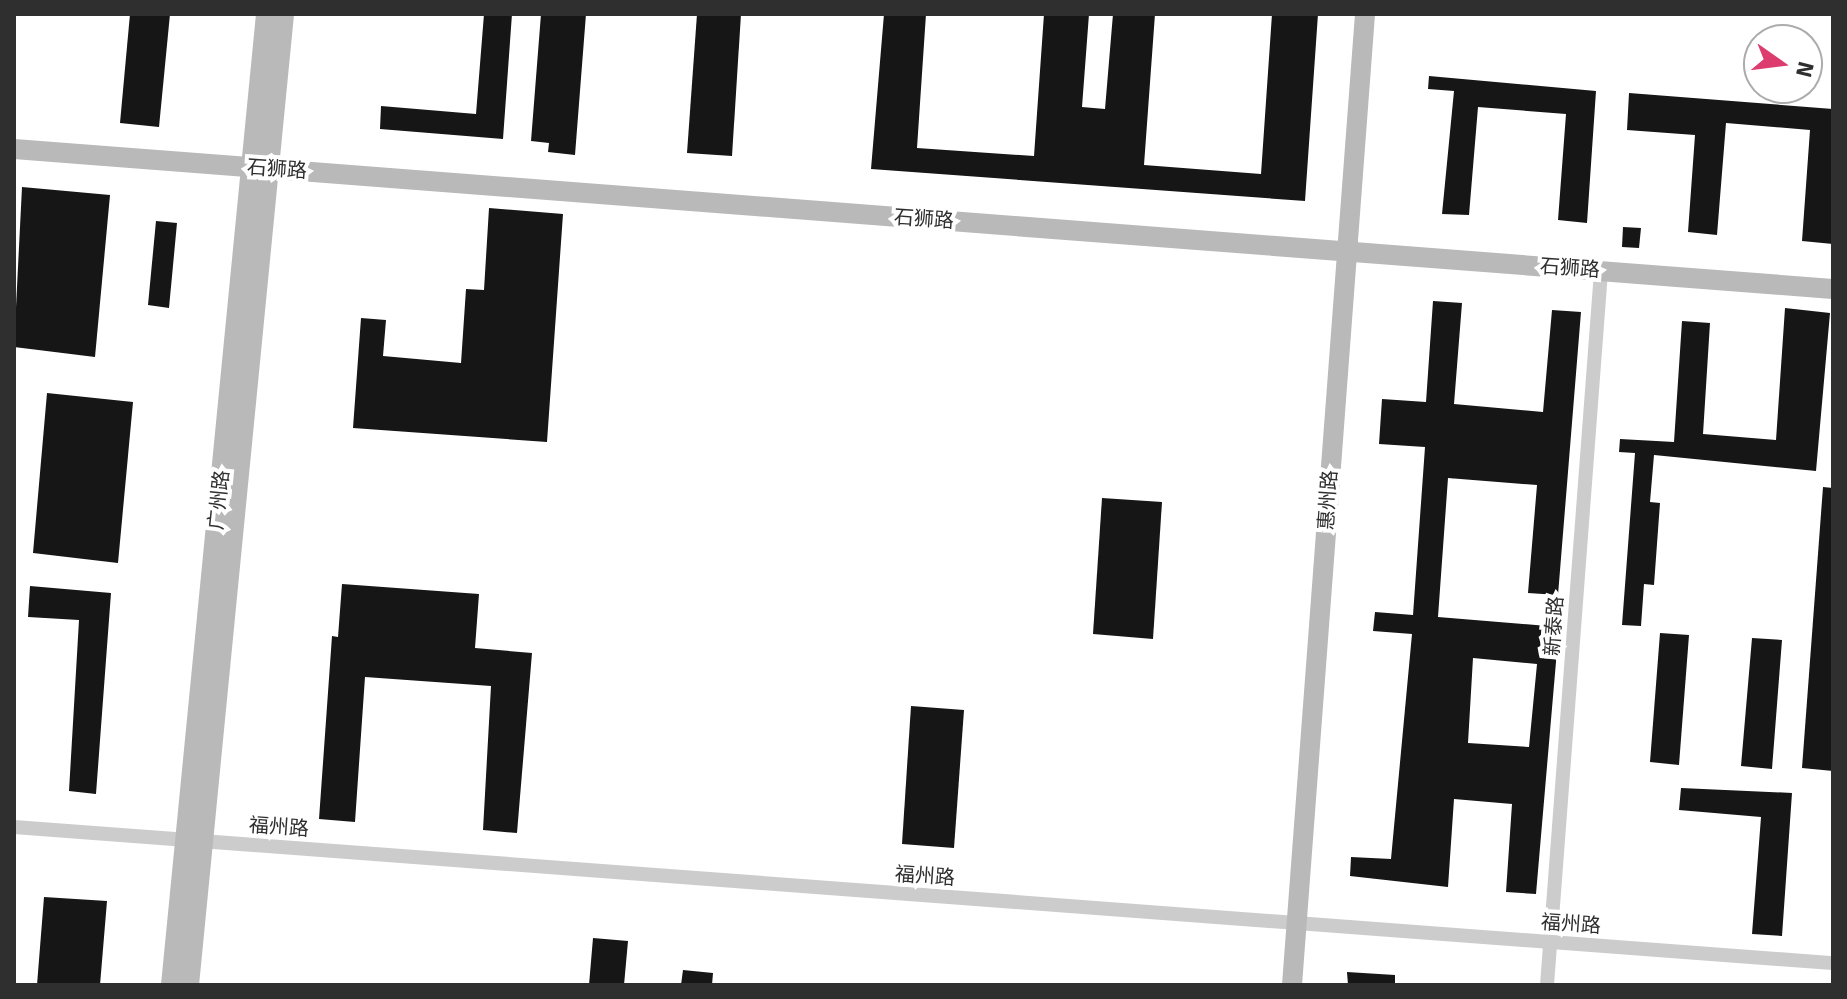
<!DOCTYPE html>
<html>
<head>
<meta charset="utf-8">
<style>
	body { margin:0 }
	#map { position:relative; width:1847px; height:999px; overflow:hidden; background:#fff; font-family:Signika,"Noto Sans SC",sans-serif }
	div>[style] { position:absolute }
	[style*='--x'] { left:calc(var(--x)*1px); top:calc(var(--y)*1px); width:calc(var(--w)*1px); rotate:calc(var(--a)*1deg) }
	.building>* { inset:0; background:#161616 }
	.street>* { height:14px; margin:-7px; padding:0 7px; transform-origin:7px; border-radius:7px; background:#ccc }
	.secondary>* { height:20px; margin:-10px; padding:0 10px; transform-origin:10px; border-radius:10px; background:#b9b9b9 }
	span { translate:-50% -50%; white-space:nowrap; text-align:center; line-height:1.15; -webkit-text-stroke:8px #fff; paint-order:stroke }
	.street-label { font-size:20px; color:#2f2f2f }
	.frame { position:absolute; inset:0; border:16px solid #2f2f2f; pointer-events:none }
	.north { position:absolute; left:1743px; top:24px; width:80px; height:80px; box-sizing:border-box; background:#fff; border:2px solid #acacac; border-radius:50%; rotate:104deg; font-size:22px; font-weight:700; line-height:32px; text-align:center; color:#2f2f2f }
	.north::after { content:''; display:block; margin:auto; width:28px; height:36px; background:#dc3c6e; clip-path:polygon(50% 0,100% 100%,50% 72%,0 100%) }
</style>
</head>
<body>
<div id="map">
	<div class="building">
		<div style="clip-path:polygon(130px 14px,170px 14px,159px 127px,120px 123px)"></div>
		<div style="clip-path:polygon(484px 14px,512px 14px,503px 139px,380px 129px,381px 106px,476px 114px)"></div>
		<div style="clip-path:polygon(541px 14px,586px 14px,575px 155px,548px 152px,549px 143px,531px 141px)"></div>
		<div style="clip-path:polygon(697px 14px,741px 14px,732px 156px,687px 153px)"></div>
		<div style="clip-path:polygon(884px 14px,926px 14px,917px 148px,1034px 156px,1044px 14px,1089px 14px,1082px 107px,1105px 109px,1113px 14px,1155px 14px,1144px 165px,1261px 174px,1272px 14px,1318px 14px,1305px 201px,871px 169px)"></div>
		<div style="clip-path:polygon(1429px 76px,1596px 91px,1587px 223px,1558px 220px,1566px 114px,1478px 107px,1469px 215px,1442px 214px,1454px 91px,1428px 89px)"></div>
		<div style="clip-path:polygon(1629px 93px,1833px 109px,1833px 244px,1802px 241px,1810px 130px,1726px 123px,1717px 235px,1688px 232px,1695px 135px,1627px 130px)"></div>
		<div style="clip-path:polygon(22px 187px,110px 195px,95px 357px,14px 347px)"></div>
		<div style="clip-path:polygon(489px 208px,563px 214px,547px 442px,353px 428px,361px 318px,386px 320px,383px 356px,461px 363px,466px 289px,484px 290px)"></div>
		<div style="clip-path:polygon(156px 221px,177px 223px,169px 308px,148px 305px)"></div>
		<div style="clip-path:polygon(1623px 227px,1641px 228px,1639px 248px,1622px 247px)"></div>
		<div style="clip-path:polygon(evenodd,1433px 301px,1462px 303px,1454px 404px,1543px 412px,1552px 310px,1581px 312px,1558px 595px,1528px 593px,1537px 485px,1448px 478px,1438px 617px,1559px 627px,1536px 894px,1506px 892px,1512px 804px,1454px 799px,1448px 887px,1350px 876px,1351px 857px,1391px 859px,1412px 634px,1373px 631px,1375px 612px,1413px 615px,1425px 447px,1379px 444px,1382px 399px,1426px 402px,1433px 301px,1473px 658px,1537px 664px,1529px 747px,1468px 743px,1473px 658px)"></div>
		<div style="clip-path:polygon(1785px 308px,1830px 313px,1816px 471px,1654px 455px,1650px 502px,1660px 503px,1654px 585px,1644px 584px,1641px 626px,1622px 625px,1635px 453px,1619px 452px,1620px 439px,1674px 442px,1682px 321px,1710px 323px,1703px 434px,1776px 440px)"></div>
		<div style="clip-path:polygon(47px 393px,133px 402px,118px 563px,33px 553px)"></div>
		<div style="clip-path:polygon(1823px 487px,1833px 488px,1833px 771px,1802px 768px)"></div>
		<div style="clip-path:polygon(1102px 498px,1162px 502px,1153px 639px,1093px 634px)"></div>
		<div style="clip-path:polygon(342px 584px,479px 594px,475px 648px,532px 653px,517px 833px,483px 830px,491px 686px,365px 677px,355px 822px,319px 819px,332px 636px,338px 637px)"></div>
		<div style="clip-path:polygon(30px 586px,111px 593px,96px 794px,69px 791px,79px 620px,28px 617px)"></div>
		<div style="clip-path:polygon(1660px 633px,1689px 635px,1679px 765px,1650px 762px)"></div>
		<div style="clip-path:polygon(1752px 638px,1782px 640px,1772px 769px,1741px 766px)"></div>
		<div style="clip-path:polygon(911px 706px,964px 710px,954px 848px,902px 844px)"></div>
		<div style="clip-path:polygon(1681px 788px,1792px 793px,1782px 936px,1752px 934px,1761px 817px,1679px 810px)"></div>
		<div style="clip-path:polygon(44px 897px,107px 901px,100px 985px,37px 985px)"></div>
		<div style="clip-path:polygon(593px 938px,628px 941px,624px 985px,589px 985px)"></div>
		<div style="clip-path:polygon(683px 970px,713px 973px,712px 985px,681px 985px)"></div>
		<div style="clip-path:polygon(1347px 972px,1395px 975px,1395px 985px,1348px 985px)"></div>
	</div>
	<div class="street">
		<div style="--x:14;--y:827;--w:1824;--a:4.28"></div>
		<div style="--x:1547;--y:985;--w:716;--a:-85.67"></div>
	</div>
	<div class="secondary">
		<div style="--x:14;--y:149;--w:1824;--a:4.4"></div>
		<div style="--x:171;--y:985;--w:976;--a:-84.41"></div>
		<div style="--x:189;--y:985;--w:976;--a:-84.41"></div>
		<div style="--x:1292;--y:985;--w:974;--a:-85.7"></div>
	</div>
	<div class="street-label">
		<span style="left:277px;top:169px;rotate:4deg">石狮路</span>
		<span style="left:924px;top:219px;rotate:4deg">石狮路</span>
		<span style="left:1570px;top:268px;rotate:4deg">石狮路</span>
		<span style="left:219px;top:500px;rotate:-84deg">广州路</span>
		<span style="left:1328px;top:500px;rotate:-86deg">惠州路</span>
		<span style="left:1554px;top:626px;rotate:-86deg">新泰路</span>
		<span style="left:279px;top:827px;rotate:4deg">福州路</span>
		<span style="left:925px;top:876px;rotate:4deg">福州路</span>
		<span style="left:1571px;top:924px;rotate:4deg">福州路</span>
	</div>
	<div class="frame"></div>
	<div class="north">N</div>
</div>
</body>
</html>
